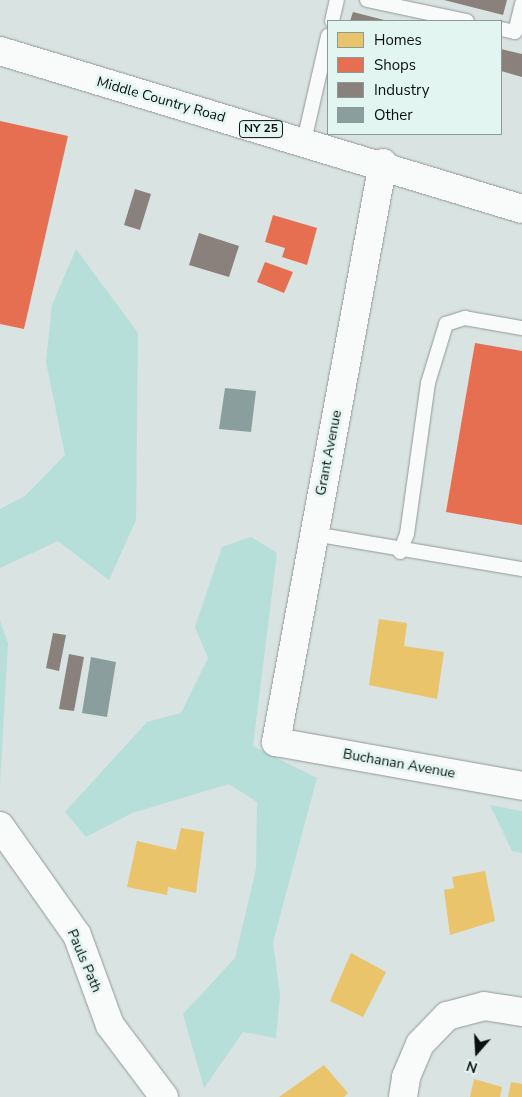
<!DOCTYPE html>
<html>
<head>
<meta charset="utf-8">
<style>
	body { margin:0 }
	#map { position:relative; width:522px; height:1097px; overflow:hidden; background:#d9e3e1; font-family:"Nunito Sans",sans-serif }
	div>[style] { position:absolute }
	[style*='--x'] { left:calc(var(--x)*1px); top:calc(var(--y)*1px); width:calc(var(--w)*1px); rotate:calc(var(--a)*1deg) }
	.green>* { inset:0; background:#b6dfd9 }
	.homes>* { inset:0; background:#e9c46a }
	.shops>* { inset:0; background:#e76f51 }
	.industry>* { inset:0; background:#8a817c }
	.building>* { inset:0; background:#8a9f9d }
	.roads { filter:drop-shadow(0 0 1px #919997) drop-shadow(0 0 1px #919997) }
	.service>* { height:14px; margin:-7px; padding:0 7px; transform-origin:7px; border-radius:7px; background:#f9fbfa }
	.minor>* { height:28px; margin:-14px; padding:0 14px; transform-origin:14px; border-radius:14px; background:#f9fbfa }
	.primary>* { height:28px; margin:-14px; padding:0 14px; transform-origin:14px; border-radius:14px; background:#f9fbfa }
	span { translate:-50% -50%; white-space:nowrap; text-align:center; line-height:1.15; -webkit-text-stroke:5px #e2f5f1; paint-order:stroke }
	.shield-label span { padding:1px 4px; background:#e2f5f1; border:1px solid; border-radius:4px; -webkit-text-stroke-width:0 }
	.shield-label { font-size:12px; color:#0b1110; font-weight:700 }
	.street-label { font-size:14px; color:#0b1110 }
	.legend { position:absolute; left:327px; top:20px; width:175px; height:115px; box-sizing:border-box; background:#e2f5f1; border:1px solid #8c9a97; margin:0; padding:6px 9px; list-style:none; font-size:15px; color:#0b1110 }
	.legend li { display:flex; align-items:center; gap:10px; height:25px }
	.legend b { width:25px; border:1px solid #8c9a97 }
	.north { position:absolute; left:452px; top:1027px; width:50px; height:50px; -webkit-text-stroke:4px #e2f5f1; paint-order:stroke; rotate:199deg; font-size:14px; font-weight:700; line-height:20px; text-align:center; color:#0b1110 }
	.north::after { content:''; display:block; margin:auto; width:18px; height:22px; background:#0b1110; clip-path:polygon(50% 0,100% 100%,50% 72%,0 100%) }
</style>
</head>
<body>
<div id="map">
	<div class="green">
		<div style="clip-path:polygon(76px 249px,138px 333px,136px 520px,109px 580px,58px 541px,0 568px,0 509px,25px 496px,65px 455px,46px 362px,52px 305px)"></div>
		<div style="clip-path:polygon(251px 537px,277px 553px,253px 746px,317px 778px,273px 942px,280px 995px,276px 1038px,243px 1032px,204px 1088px,183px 1014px,235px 958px,256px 869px,257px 802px,229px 784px,132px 813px,86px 837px,65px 812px,147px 722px,181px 713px,208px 658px,195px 627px,222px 547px)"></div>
		<div style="clip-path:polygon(0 621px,8px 643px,0 785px)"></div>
		<div style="clip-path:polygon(490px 805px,522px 811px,522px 853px,512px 851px)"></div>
	</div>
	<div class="homes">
		<div style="clip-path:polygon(379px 619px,407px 623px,404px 646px,444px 652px,437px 699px,369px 685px)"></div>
		<div style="clip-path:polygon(181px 828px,204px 832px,196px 893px,168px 887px,167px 895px,127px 887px,137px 841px,176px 850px)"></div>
		<div style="clip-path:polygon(485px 871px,495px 921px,450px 935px,444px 890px,454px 888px,452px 877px)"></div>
		<div style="clip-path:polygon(351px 953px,386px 972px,363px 1017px,330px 1001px)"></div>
		<div style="clip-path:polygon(324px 1065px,348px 1093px,344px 1097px,279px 1097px)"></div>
		<div style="clip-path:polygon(474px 1079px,502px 1087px,500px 1097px,470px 1097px)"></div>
		<div style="clip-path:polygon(511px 1082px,522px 1084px,522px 1097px,508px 1097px)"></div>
	</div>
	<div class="shops">
		<div style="clip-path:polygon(0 121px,68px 136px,24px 329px,0 324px)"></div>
		<div style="clip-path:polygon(273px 215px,317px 228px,307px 265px,282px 257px,285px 248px,265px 242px)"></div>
		<div style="clip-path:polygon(265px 262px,293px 272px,284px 293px,257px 282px)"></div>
		<div style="clip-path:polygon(475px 343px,522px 351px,522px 525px,446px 512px)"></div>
	</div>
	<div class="industry">
		<div style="clip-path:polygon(444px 0,507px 0,503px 15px)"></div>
		<div style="clip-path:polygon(353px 12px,388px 21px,350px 21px)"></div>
		<div style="clip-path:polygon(501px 49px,522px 54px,522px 77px,501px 71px)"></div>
		<div style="clip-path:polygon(135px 189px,151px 194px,140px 230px,124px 225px)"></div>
		<div style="clip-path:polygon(199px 233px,239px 246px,229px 277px,189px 265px)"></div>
		<div style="clip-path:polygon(53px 633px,66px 635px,59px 671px,46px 668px)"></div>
		<div style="clip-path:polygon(69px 654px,84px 657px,74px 711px,59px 709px)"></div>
	</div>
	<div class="building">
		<div style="clip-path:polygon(225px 388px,256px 391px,251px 432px,219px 429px)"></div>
		<div style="clip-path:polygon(91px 657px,116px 662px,107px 717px,82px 713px)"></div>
	</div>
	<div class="roads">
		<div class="service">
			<div style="--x:367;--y:0;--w:102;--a:11.9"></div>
			<div style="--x:332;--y:21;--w:22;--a:-77"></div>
			<div style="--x:501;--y:29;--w:14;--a:12"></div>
			<div style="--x:515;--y:32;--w:30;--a:-76"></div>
			<div style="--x:304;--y:141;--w:108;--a:-77.1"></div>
			<div style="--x:314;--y:534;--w:211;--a:9.6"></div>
			<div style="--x:400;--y:552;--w:19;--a:-69"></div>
			<div style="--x:407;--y:534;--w:152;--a:-82.1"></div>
			<div style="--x:428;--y:383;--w:62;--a:-73"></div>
			<div style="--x:446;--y:324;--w:20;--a:-18"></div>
			<div style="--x:465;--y:318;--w:58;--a:10"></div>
		</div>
		<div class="minor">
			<div style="--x:383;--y:163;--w:589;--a:100.47"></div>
			<div style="--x:276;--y:742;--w:250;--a:10.1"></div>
			<div style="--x:0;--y:826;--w:133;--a:54.8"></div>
			<div style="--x:77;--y:935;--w:96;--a:69.9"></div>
			<div style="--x:110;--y:1025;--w:90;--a:53.1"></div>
			<div style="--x:403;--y:1097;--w:20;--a:-81"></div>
			<div style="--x:406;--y:1077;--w:36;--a:-67"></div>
			<div style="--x:420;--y:1044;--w:39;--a:-46"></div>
			<div style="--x:447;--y:1016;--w:38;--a:-15"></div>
			<div style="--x:484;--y:1006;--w:38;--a:9"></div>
		</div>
		<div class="primary">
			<div style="--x:0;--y:51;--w:545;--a:16.84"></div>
		</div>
	</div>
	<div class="shield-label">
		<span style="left:261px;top:129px">NY 25</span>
	</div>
	<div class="street-label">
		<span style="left:161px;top:100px;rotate:16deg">Middle Country Road</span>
		<span style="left:329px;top:453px;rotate:-79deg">Grant Avenue</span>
		<span style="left:399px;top:764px;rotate:10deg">Buchanan Avenue</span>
		<span style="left:84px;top:961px;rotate:67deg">Pauls Path</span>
	</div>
	<ul class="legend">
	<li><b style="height:14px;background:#e9c46a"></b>Homes</li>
	<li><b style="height:14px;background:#e76f51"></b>Shops</li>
	<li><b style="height:14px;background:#8a817c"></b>Industry</li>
	<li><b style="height:14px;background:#8a9f9d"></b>Other</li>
	</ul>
	<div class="north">N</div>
</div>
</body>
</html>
